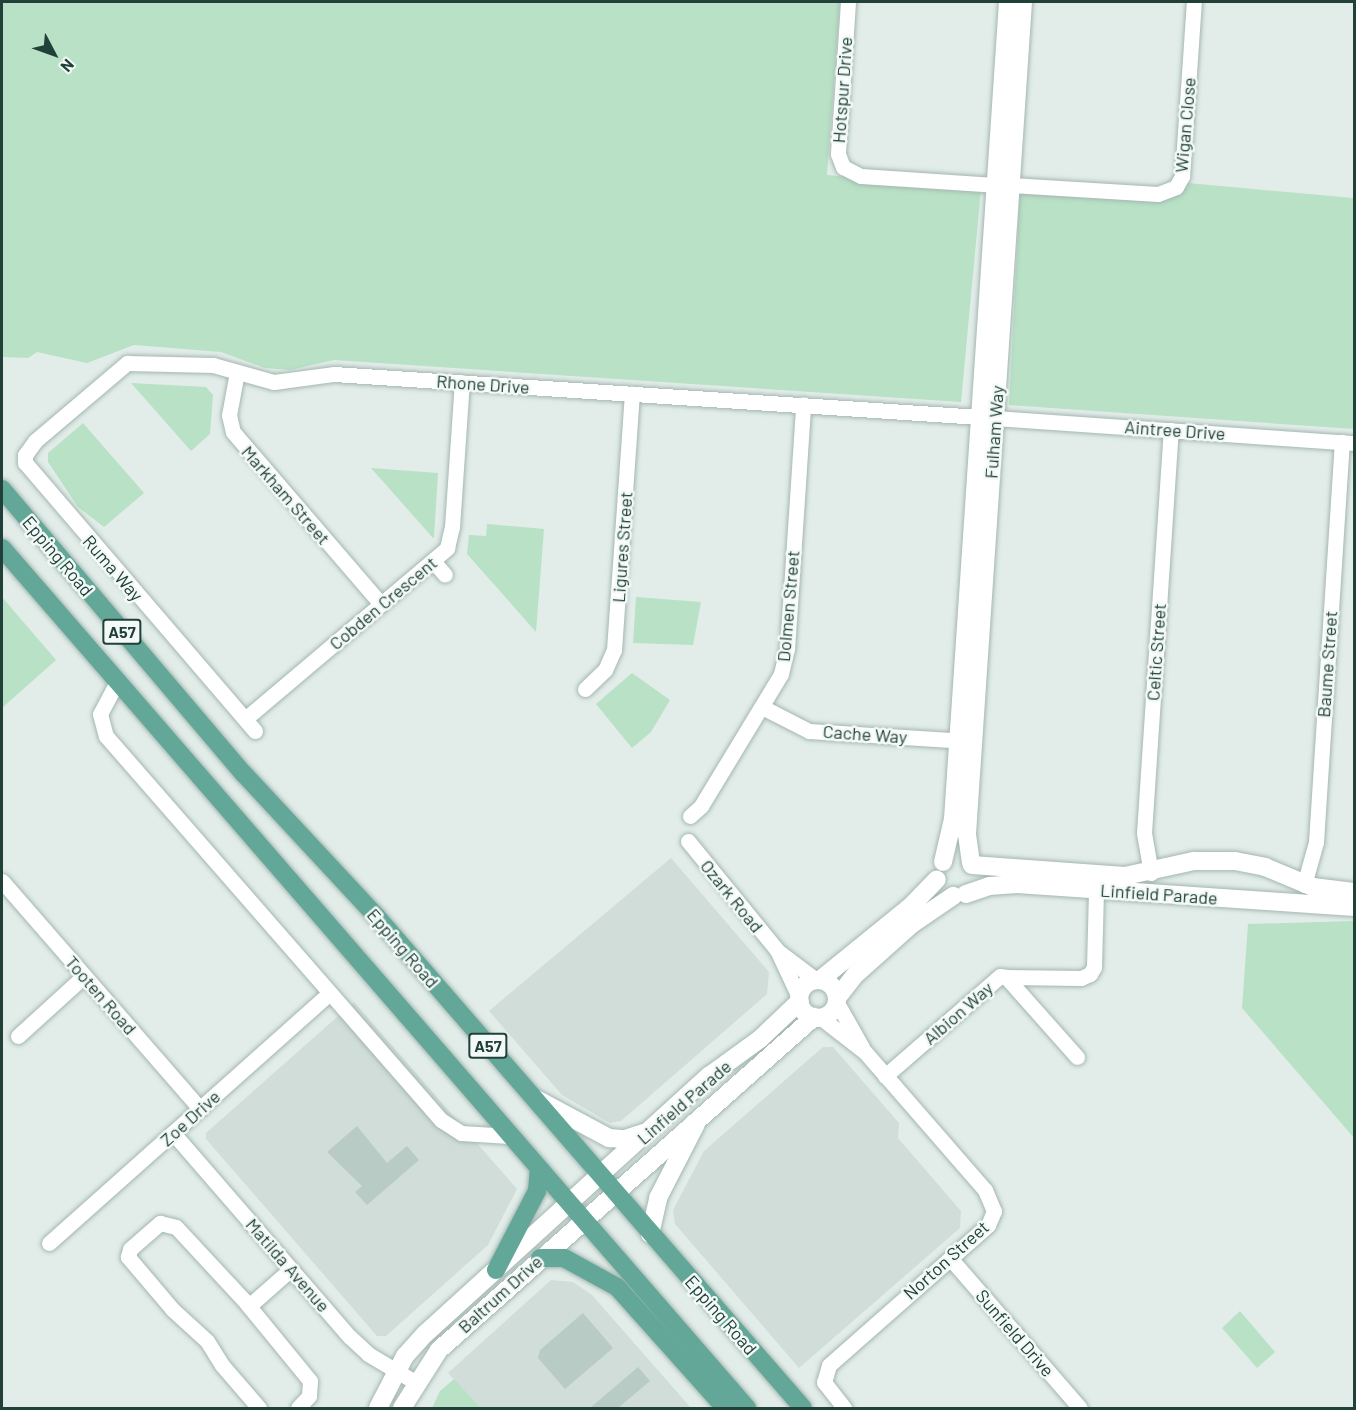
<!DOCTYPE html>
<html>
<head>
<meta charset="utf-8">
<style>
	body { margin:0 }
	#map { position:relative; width:1356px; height:1410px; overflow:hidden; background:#e2ede9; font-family:Barlow,sans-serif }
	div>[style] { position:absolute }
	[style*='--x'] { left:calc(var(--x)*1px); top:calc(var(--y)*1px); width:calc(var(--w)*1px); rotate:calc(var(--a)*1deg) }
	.built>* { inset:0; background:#d0ddd8 }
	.green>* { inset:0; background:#b8e1c5 }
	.building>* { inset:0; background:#b9cbc5 }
	.roads { filter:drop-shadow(0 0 2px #a4b6b1) drop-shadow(0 0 2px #a4b6b1) }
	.minor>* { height:15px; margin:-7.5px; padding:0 7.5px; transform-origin:7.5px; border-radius:7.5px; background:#fff }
	.tertiary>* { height:18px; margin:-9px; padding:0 9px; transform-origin:9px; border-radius:9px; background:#fff }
	.tertiary>.ring { margin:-9px; padding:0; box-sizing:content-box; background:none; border:18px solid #fff; border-radius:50% }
	.primary>* { height:18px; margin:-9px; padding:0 9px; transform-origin:9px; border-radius:9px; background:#62a798 }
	span { translate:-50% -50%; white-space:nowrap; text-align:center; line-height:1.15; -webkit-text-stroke:5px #f3f9f6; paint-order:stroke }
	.shield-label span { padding:2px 4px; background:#f3f9f6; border:2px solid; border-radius:4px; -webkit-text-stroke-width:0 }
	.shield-label { font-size:16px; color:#204039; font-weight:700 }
	.street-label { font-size:18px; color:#204039 }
	.frame { position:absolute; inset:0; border:3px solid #204039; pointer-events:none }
	.north { position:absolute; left:24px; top:24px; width:60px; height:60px; -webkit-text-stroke:4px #f3f9f6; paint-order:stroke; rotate:131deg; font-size:16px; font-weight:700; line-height:24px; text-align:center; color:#204039 }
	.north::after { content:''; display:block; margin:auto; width:21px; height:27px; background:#204039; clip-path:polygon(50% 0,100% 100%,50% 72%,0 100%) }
</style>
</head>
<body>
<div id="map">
	<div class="built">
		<div style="clip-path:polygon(671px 858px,769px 972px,767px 994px,621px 1121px,610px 1123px,562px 1095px,489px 1011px)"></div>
		<div style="clip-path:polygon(354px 1002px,517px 1189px,488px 1245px,386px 1336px,377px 1336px,206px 1139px,206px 1133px)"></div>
		<div style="clip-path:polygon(823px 1047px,833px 1047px,899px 1123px,898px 1138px,961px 1211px,960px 1228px,799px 1368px,675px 1224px,673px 1210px,704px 1151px)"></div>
		<div style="clip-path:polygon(551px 1280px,573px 1282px,592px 1295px,691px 1408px,481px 1408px,448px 1373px)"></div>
	</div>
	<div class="green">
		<div style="clip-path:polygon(2px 2px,840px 2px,827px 175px,981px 189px,961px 402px,334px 360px,290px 370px,265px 368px,221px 352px,134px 345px,87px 363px,37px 352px,28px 358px,2px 357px)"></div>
		<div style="clip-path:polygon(1188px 183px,1353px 198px,1354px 429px,1009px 405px,1020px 191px,1163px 201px)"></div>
		<div style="clip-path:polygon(131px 383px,206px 387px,213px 395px,210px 434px,191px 451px)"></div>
		<div style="clip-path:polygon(83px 423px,144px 493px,104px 527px,78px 507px,48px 462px,48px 453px)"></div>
		<div style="clip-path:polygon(371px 468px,438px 473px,434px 537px,433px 538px)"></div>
		<div style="clip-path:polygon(487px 524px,544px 529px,536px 632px,467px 554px,469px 535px,486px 536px)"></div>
		<div style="clip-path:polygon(2px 597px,56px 660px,2px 708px)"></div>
		<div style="clip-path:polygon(636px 597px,701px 602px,693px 645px,633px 643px)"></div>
		<div style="clip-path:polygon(632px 673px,670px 700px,651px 732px,632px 748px,596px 704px)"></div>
		<div style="clip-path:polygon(1354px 921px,1354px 1138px,1242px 1008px,1248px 924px)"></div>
		<div style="clip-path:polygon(1240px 1311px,1275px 1352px,1257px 1368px,1222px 1328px)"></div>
		<div style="clip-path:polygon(454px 1379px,481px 1408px,432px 1408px,440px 1391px)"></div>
	</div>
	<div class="building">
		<div style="clip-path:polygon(357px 1126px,387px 1163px,407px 1146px,419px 1160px,367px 1205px,355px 1192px,362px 1186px,327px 1152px)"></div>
		<div style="clip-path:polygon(583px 1313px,613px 1348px,565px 1389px,538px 1358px,540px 1350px)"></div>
		<div style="clip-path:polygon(638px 1367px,650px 1381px,618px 1408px,590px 1408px)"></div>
	</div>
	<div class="roads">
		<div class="minor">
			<div style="--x:848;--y:2;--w:152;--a:93.8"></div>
			<div style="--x:838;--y:154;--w:14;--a:69"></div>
			<div style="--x:843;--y:167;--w:20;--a:27"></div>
			<div style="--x:861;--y:176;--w:134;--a:3.8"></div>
			<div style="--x:1011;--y:185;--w:147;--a:3.5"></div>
			<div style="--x:1158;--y:194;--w:19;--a:-21"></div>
			<div style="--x:1176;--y:187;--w:13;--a:-61"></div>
			<div style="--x:1182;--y:176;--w:174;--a:-86.1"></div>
			<div style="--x:237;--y:372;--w:44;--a:100.5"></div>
			<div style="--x:229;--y:415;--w:17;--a:77"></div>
			<div style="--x:233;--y:432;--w:227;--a:49.3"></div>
			<div style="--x:995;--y:418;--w:360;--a:4"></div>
			<div style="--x:433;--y:561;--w:18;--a:49"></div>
			<div style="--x:117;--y:682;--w:36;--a:118"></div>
			<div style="--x:100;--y:714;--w:23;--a:75"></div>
			<div style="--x:106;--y:736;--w:510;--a:48.9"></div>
			<div style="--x:441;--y:1120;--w:24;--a:33"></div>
			<div style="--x:461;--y:1133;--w:49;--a:3.5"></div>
			<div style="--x:585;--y:689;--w:28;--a:-44"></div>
			<div style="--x:605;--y:670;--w:22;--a:-66"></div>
			<div style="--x:614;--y:650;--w:257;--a:-86"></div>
			<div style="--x:762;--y:707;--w:53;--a:27.1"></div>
			<div style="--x:809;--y:731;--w:158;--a:3.6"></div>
			<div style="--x:245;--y:719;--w:265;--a:-40.2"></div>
			<div style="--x:447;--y:548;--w:22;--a:-77"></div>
			<div style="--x:452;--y:527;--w:145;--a:-86.1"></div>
			<div style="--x:255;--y:731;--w:353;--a:-130.6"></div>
			<div style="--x:25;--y:463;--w:8;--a:-90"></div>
			<div style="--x:25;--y:455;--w:17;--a:-54"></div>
			<div style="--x:35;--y:441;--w:121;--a:-40.3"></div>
			<div style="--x:127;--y:363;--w:86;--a:1.3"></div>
			<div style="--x:213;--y:365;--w:63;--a:15.6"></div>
			<div style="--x:274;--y:382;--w:61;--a:-7.6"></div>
			<div style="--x:334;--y:374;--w:647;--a:3.81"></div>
			<div style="--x:690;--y:816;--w:15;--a:-42"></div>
			<div style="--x:701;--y:806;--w:154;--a:-58.8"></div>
			<div style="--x:781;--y:674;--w:26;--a:-77"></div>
			<div style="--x:787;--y:649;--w:245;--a:-86.2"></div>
			<div style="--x:688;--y:841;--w:141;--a:50.8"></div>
			<div style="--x:777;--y:950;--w:52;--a:64.9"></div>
			<div style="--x:1151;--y:873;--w:41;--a:-99.9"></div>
			<div style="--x:1144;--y:833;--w:404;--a:-86.2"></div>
			<div style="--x:2;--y:881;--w:302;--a:49"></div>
			<div style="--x:1304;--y:885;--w:45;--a:-74.4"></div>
			<div style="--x:1316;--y:842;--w:401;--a:-86.3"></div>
			<div style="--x:779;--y:952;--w:46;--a:37.1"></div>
			<div style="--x:1006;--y:977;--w:75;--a:0.8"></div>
			<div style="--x:1081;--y:978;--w:10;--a:-24"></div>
			<div style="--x:1090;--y:974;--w:8;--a:-60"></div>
			<div style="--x:1094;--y:967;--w:78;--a:-88.5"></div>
			<div style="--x:837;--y:1003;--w:51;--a:60.4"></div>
			<div style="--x:820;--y:1017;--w:57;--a:37.9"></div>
			<div style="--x:865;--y:1052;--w:183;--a:49"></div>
			<div style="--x:985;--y:1190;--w:23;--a:67"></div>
			<div style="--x:994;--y:1211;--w:15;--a:113"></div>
			<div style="--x:988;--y:1225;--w:212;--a:138.6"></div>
			<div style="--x:829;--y:1365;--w:18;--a:106"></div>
			<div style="--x:824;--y:1382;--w:33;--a:52"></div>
			<div style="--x:18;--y:1036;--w:89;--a:-42.3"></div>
			<div style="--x:885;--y:1076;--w:152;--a:-41"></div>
			<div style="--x:1000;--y:976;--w:6;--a:9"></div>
			<div style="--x:1006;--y:977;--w:107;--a:48.4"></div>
			<div style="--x:173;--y:1133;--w:270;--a:49.1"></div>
			<div style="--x:350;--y:1337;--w:25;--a:43"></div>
			<div style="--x:368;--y:1354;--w:55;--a:30.8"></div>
			<div style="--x:49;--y:1243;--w:376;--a:-41.7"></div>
			<div style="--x:950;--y:1258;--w:198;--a:49.1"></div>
			<div style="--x:249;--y:1306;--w:56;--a:-41.4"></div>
			<div style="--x:259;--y:1408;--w:57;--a:-130.7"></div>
			<div style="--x:222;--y:1365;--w:28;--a:-122"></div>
			<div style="--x:207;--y:1341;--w:46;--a:-137.6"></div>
			<div style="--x:173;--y:1310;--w:70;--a:-130.3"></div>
			<div style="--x:128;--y:1257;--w:8;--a:-76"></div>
			<div style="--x:130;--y:1249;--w:40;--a:-41"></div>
			<div style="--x:160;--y:1223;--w:16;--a:14"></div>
			<div style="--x:176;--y:1227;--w:98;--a:47.1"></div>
			<div style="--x:243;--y:1299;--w:106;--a:50.7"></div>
			<div style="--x:310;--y:1381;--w:15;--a:94"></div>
			<div style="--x:309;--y:1396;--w:16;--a:133"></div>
		</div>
		<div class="tertiary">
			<div style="--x:943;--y:862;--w:44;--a:-76.9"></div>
			<div style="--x:953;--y:819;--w:819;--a:-86.15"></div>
			<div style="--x:971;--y:863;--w:29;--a:-98"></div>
			<div style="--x:967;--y:834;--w:834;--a:-86.15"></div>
			<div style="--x:972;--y:865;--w:153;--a:4.1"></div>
			<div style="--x:1125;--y:876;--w:71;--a:-12.3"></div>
			<div style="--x:1194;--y:861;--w:41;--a:0"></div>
			<div style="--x:1235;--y:861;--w:31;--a:11"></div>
			<div style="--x:1265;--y:867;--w:52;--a:22.6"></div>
			<div style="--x:1313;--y:887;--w:41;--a:7"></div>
			<div style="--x:966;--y:894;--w:24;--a:-19"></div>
			<div style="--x:989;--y:886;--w:28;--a:-4"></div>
			<div style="--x:1017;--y:884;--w:338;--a:3.9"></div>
			<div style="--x:820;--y:980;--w:117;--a:-39.1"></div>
			<div style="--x:911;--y:906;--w:37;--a:-46"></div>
			<div class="ring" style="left:799px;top:980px;width:20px;height:20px"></div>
			<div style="--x:837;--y:998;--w:31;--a:-52"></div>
			<div style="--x:856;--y:974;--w:75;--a:-41.8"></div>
			<div style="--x:912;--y:924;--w:50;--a:-34.3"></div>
			<div style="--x:538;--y:1100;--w:81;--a:28.2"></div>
			<div style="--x:609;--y:1138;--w:16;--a:4"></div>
			<div style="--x:625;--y:1139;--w:20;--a:-18"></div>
			<div style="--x:650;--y:1234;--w:37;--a:-77"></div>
			<div style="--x:658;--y:1198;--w:83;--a:-62.8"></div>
			<div style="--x:378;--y:1408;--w:59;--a:-62.6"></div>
			<div style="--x:405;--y:1356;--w:30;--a:-48"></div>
			<div style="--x:425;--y:1334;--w:384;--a:-42.3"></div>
			<div style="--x:709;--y:1076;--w:63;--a:-36"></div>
			<div style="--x:760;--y:1039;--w:55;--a:-43.5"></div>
			<div style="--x:402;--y:1408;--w:69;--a:-57.5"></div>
			<div style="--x:439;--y:1350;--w:502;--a:-41.61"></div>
		</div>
		<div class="primary">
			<div style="--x:2;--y:489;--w:374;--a:49.7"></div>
			<div style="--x:244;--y:774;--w:194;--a:47.1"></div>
			<div style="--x:376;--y:916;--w:651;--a:49.05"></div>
			<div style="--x:2;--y:548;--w:1138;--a:49.1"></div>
			<div style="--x:540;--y:1258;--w:24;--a:0"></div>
			<div style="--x:564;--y:1258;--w:60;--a:28.7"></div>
			<div style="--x:617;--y:1287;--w:162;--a:48.2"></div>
			<div style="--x:496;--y:1270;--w:89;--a:-62.6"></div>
			<div style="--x:537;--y:1191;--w:21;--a:-85"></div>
		</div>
	</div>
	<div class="shield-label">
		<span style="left:122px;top:632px">A57</span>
		<span style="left:488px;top:1046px">A57</span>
	</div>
	<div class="street-label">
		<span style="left:842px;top:90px;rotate:-86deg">Hotspur Drive</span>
		<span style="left:1185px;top:125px;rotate:-85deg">Wigan Close</span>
		<span style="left:483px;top:384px;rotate:4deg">Rhone Drive</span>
		<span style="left:1175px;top:430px;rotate:4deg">Aintree Drive</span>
		<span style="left:994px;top:432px;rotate:-86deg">Fulham Way</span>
		<span style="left:286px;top:495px;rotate:49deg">Markham Street</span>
		<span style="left:622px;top:547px;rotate:-86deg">Ligures Street</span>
		<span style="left:58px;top:556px;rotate:50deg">Epping Road</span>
		<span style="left:113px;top:568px;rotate:49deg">Ruma Way</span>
		<span style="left:383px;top:603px;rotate:-40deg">Cobden Crescent</span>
		<span style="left:788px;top:606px;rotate:-85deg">Dolmen Street</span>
		<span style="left:1156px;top:652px;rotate:-86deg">Celtic Street</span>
		<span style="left:1327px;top:664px;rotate:-86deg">Baume Street</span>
		<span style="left:865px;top:734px;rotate:4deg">Cache Way</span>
		<span style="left:1159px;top:894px;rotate:4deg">Linfield Parade</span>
		<span style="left:732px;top:896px;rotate:51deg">Ozark Road</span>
		<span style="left:403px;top:948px;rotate:49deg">Epping Road</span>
		<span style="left:101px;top:995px;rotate:49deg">Tooten Road</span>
		<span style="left:958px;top:1013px;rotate:-41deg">Albion Way</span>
		<span style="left:684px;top:1102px;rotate:-41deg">Linfield Parade</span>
		<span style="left:190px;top:1118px;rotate:-42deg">Zoe Drive</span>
		<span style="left:946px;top:1260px;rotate:-42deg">Norton Street</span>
		<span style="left:288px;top:1265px;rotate:49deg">Matilda Avenue</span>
		<span style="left:500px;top:1294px;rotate:-42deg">Baltrum Drive</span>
		<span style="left:721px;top:1315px;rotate:49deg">Epping Road</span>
		<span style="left:1015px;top:1333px;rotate:49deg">Sunfield Drive</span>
	</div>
	<div class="frame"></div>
	<div class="north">N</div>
</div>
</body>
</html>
